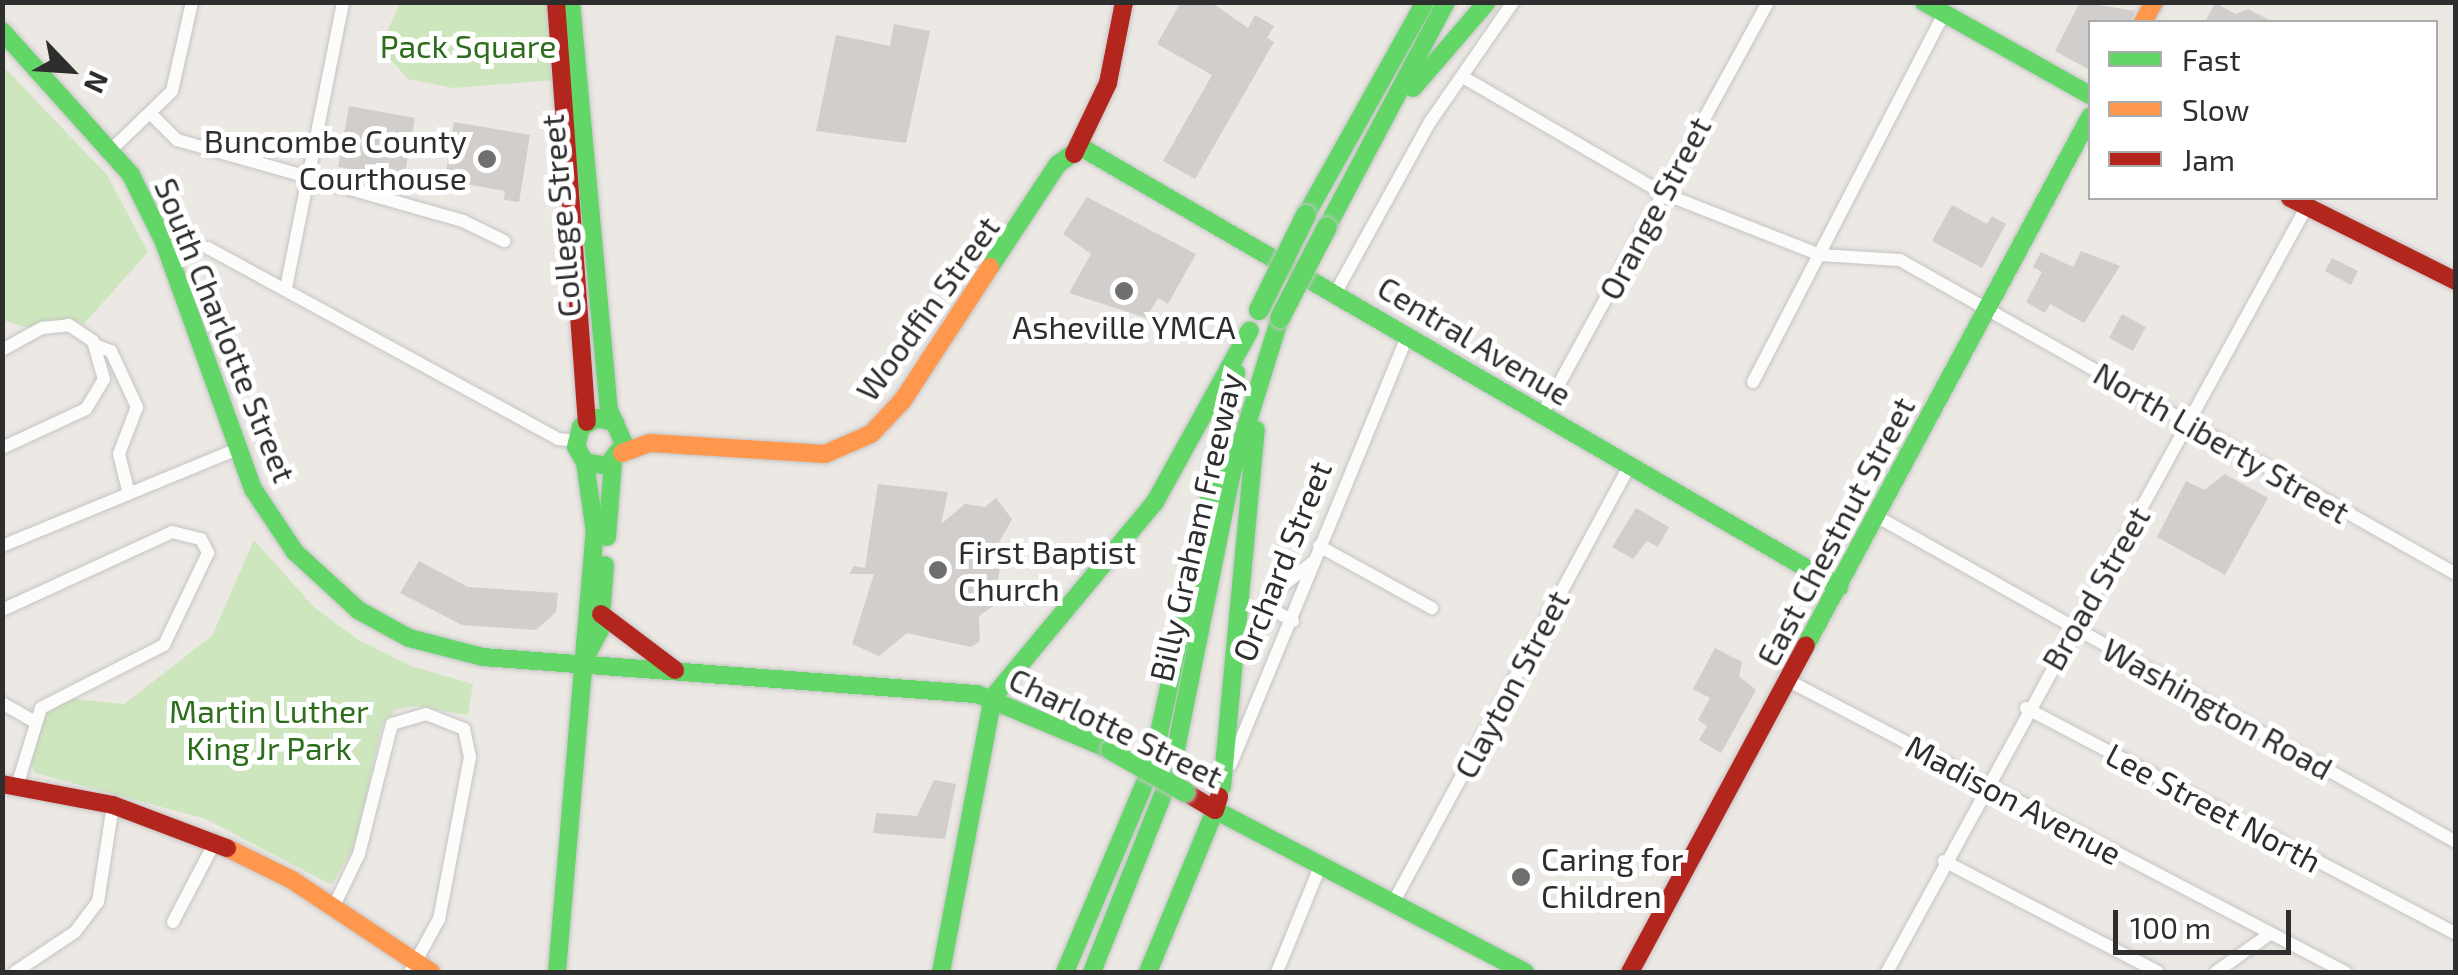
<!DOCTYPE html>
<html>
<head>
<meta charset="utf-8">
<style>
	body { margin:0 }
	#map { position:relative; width:2458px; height:975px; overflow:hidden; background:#ece8e4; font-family:"Exo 2",sans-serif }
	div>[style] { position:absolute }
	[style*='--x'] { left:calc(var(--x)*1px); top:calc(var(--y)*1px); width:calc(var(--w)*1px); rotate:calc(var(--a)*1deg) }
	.green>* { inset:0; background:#cee6be }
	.building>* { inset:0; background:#d1cecb }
	.roads { filter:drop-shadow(0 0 2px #c5c4c5) drop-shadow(0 0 2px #c5c4c5) }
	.street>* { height:12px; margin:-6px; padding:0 6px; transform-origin:6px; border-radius:6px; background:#fcfcfb }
	.fast>* { height:18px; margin:-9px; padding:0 9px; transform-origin:9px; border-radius:9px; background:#63d668 }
	.slow>* { height:18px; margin:-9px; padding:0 9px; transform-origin:9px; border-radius:9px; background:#ff974d }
	.jam>* { height:18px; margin:-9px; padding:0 9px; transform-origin:9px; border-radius:9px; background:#b3261e }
	.bridges { filter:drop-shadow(0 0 2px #c6c5c4) drop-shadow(0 0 2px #c6c5c4) }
	.fast-bridge>* { height:20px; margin:-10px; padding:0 10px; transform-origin:10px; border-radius:10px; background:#63d668 }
	.dots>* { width:28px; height:28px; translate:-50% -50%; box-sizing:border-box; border:5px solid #fff; border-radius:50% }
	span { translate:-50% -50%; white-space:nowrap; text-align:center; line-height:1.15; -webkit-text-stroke:10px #fff; paint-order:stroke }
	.park-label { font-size:32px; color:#2c6e1b }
	.poi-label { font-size:32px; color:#2e2e2e }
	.right { translate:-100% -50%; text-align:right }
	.left { translate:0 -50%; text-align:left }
	.street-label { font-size:32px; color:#2e2e2e }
	.frame { position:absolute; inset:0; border:5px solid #2e2e2e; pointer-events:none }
	.legend { position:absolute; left:2088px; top:20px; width:350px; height:180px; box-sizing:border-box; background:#fff; border:2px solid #ababab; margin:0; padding:12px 18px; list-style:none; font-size:30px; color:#2e2e2e }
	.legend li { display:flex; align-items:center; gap:20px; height:50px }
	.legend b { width:50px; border:2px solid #ababab }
	.north { position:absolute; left:20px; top:20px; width:100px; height:100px; -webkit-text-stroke:8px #fff; paint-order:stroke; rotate:115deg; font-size:28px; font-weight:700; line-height:40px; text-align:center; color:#2e2e2e }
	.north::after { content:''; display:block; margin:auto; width:35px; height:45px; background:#2e2e2e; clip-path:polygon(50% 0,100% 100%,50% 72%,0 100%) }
	.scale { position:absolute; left:2113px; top:910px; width:178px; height:45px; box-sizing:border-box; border:5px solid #2e2e2e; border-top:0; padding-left:12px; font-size:30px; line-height:35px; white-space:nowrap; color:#2e2e2e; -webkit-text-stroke:8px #fff; paint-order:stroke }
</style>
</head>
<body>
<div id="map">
	<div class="green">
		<div style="clip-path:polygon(400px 3px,549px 3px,557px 80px,453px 88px,408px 79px,380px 48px)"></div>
		<div style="clip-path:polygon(2px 65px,107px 175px,148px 252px,84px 324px,63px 320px,32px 329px,3px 320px)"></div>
		<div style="clip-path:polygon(254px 540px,315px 608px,357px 639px,411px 666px,473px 684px,468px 715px,415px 706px,397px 709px,382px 725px,355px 845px,332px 885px,206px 819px,35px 773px,31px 762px,44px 716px,65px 698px,124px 704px,212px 636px)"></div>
	</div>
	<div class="building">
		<div style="clip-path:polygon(1181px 2px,1211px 2px,1248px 28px,1255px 15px,1274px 26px,1267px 38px,1274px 42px,1195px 179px,1163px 161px,1212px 75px,1157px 44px)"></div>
		<div style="clip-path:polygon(2080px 2px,2135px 11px,2131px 22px,2090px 22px,2090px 70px,2055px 51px)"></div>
		<div style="clip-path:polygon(2215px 3px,2236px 14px,2248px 9px,2273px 22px,2205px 22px)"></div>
		<div style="clip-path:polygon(894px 24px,930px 31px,906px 143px,816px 131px,836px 35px,890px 46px)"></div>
		<div style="clip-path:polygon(349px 106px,415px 118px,404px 178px,338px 167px)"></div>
		<div style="clip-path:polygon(454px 122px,530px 135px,519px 202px,504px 200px,505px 191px,460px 183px,458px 193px,443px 190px)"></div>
		<div style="clip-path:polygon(1087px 197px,1196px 254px,1168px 304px,1158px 298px,1146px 318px,1069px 293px,1091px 254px,1063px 234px)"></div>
		<div style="clip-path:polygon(1952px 205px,1987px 224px,1992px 216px,2006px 224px,1982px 268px,1932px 241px)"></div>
		<div style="clip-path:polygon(2081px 251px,2120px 266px,2084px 323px,2050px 304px,2045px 313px,2026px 302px,2042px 272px,2033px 267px,2041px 252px,2073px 267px)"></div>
		<div style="clip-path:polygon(2332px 258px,2358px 271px,2351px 285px,2325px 271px)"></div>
		<div style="clip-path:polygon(2122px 314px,2146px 327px,2133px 351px,2109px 338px)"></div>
		<div style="clip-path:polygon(2225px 474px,2268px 498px,2225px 575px,2157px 537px,2186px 481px,2204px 490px)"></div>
		<div style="clip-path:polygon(878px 484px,948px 492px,941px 524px,965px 504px,985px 507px,996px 498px,1012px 519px,997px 546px,972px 563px,1000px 569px,993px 606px,979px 616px,980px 641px,971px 647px,907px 633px,879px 656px,852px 644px,874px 574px,849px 574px,854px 566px,865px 568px)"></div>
		<div style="clip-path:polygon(1636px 508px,1669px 527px,1658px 547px,1647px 541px,1633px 559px,1612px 547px)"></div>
		<div style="clip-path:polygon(419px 561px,468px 587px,558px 593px,556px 612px,536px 630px,462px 625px,400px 593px)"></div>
		<div style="clip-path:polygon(1715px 648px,1742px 662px,1739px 676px,1756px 690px,1721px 753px,1699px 740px,1707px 726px,1698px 720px,1710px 698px,1693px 689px)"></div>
		<div style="clip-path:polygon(934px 780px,956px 784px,945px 839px,873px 833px,876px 813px,917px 816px)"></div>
	</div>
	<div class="roads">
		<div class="street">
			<div style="--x:1463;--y:77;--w:230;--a:30.2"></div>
			<div style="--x:1662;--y:193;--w:170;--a:21.4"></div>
			<div style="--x:1820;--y:255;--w:80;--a:3.6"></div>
			<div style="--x:1900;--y:260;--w:639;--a:29.46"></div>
			<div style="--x:154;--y:117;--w:33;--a:45"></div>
			<div style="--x:177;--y:140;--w:297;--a:15.8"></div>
			<div style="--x:463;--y:221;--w:46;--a:26"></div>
			<div style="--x:112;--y:149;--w:83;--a:-44"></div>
			<div style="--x:172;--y:91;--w:91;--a:-77.3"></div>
			<div style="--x:208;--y:248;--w:399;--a:28.6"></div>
			<div style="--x:558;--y:439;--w:18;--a:6"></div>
			<div style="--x:286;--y:288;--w:292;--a:-78.7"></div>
			<div style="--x:1336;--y:292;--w:194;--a:-61.1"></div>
			<div style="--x:1430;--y:122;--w:146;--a:-55.3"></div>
			<div style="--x:95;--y:345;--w:17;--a:21"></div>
			<div style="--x:111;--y:351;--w:62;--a:65.1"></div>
			<div style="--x:137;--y:407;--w:50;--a:111"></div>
			<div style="--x:119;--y:454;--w:38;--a:76"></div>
			<div style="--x:2;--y:350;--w:46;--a:-28.8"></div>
			<div style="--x:42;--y:328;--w:27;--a:-6"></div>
			<div style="--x:69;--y:325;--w:29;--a:34"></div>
			<div style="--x:93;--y:341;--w:40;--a:74"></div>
			<div style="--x:104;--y:379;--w:35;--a:121"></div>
			<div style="--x:86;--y:409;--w:93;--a:155.1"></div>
			<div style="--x:1753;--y:382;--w:415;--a:-62.6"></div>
			<div style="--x:1542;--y:415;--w:471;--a:-61.3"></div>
			<div style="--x:1876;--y:516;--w:665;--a:29.34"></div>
			<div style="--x:2;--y:546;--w:254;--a:-22.4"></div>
			<div style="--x:1319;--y:546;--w:129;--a:28.8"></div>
			<div style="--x:2;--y:610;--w:187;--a:-24.6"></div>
			<div style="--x:172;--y:532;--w:30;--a:14"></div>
			<div style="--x:201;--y:539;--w:16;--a:63"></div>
			<div style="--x:208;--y:553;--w:102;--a:115.6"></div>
			<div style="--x:164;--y:645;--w:138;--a:152.9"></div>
			<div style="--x:41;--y:708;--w:82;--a:107.1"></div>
			<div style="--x:1293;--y:621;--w:25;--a:-151"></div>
			<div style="--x:1271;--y:609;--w:12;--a:-104"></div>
			<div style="--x:1268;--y:597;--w:57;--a:-37.9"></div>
			<div style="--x:1789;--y:681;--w:628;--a:27.63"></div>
			<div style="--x:2;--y:703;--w:34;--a:30"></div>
			<div style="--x:2026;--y:708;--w:486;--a:27.7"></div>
			<div style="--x:1231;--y:764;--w:462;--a:-67.6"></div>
			<div style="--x:1944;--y:861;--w:241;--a:27.4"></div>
			<div style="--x:1393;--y:903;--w:497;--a:-61.6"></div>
			<div style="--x:334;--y:906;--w:58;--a:-64.3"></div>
			<div style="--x:359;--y:854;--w:134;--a:-75.8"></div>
			<div style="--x:392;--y:724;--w:35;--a:-16"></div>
			<div style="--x:426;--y:714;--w:41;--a:21.5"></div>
			<div style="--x:464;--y:729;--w:29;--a:78"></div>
			<div style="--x:470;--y:757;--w:165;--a:100.8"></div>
			<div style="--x:439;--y:919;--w:60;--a:118.7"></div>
			<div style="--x:173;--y:922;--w:90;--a:-62.3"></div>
			<div style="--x:15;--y:972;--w:72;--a:-33.7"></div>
			<div style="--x:75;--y:932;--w:38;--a:-53"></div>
			<div style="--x:98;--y:902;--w:98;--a:-81.2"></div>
			<div style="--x:1277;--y:972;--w:117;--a:-67.8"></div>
			<div style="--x:1887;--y:972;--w:874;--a:-61.26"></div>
			<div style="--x:2216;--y:972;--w:67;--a:-35.3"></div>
		</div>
		<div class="fast">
			<div style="--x:571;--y:2;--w:410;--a:84.7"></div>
			<div style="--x:609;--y:410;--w:37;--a:66"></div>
			<div style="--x:624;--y:444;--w:28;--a:128"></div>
			<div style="--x:607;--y:466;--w:22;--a:-170"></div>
			<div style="--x:585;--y:462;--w:17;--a:-121"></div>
			<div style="--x:576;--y:447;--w:21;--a:-76"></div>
			<div style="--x:581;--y:427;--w:19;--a:-28"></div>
			<div style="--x:598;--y:418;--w:18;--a:16"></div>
			<div style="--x:1924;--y:2;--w:190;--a:29.3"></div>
			<div style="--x:2;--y:31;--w:193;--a:48.1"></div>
			<div style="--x:131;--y:175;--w:75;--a:63.8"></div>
			<div style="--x:164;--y:242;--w:263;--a:70.2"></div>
			<div style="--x:253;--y:489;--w:76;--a:56.3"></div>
			<div style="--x:295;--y:552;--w:86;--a:42.6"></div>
			<div style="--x:358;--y:610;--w:58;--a:28.8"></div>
			<div style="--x:409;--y:638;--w:76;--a:14.4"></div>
			<div style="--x:483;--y:657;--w:495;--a:4.3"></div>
			<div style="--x:977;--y:694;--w:145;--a:22.7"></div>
			<div style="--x:1413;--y:88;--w:113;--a:-49.3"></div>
			<div style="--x:1079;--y:146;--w:879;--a:30.13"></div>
			<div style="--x:1306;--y:215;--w:244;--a:-60.8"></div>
			<div style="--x:1327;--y:227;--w:255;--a:-62.1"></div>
			<div style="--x:990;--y:267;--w:123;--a:-56.6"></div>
			<div style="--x:1058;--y:164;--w:21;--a:-35"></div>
			<div style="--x:607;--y:537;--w:74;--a:-85.4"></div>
			<div style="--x:1806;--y:645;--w:600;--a:-61.73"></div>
			<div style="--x:585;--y:658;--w:32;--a:-62"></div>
			<div style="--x:600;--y:630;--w:65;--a:-85.6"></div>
			<div style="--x:1222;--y:787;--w:359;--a:-84.6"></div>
			<div style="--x:1215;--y:810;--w:350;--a:27.6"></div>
			<div style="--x:557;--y:972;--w:441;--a:-85.1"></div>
			<div style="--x:595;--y:533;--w:72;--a:-98"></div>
			<div style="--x:941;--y:972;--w:280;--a:-79.3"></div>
			<div style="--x:993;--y:697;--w:254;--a:-50.3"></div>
			<div style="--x:1155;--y:502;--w:196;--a:-61.1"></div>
			<div style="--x:1065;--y:972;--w:224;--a:-67.1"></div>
			<div style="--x:1152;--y:766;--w:402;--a:-77.9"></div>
			<div style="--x:1092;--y:972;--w:213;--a:-68.2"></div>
			<div style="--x:1171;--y:774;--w:304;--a:-78.6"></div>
			<div style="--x:1231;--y:476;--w:165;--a:-72.8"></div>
			<div style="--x:1148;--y:972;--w:175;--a:-67.5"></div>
		</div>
		<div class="slow">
			<div style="--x:2143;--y:22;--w:23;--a:-61"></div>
			<div style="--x:622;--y:453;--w:30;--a:-20"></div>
			<div style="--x:650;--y:443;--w:175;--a:3.6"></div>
			<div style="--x:825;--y:454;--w:50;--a:-23.5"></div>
			<div style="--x:871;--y:434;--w:47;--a:-46.7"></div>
			<div style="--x:903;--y:400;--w:159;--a:-56.8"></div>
			<div style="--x:227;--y:848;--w:72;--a:26.2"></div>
			<div style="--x:292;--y:880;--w:167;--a:33.5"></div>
		</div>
		<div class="jam">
			<div style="--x:556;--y:2;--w:421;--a:85.8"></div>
			<div style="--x:1074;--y:154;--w:79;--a:-64.4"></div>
			<div style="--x:1108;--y:83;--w:83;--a:-78.8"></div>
			<div style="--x:2290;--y:198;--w:186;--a:26.6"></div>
			<div style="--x:601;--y:614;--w:93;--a:37.1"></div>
			<div style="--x:2;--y:784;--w:113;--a:10.7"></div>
			<div style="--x:113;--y:805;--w:122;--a:20.7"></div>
			<div style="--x:1185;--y:792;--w:35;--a:31"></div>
			<div style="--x:1215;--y:810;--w:14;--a:-73"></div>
			<div style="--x:1630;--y:972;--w:371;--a:-61.7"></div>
		</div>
	</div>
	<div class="bridges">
		<div class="fast-bridge">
			<div style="--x:1259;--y:310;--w:106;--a:-63.7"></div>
			<div style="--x:1280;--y:318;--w:102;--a:-62.7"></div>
			<div style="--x:1111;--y:750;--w:85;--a:29.6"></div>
		</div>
	</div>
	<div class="dots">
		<div style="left:487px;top:159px;background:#706f6e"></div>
		<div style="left:1124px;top:291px;background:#706f6e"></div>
		<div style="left:938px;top:570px;background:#706f6e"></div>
		<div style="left:1521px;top:877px;background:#706f6e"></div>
	</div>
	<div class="park-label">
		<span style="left:468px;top:45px">Pack Square</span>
		<span style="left:269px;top:729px">Martin Luther<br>King Jr Park</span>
	</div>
	<div class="poi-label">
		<span class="right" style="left:467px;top:159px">Buncombe County<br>Courthouse</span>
		<span style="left:1124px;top:326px">Asheville YMCA</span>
		<span class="left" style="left:958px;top:570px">First Baptist<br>Church</span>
		<span class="left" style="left:1541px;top:877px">Caring for<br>Children</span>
	</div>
	<div class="street-label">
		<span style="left:1654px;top:208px;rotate:-62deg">Orange Street</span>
		<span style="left:560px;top:216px;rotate:-95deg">College Street</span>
		<span style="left:927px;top:308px;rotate:-54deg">Woodfin Street</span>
		<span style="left:226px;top:330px;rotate:68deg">South Charlotte Street</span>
		<span style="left:1475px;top:340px;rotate:31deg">Central Avenue</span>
		<span style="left:2222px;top:442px;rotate:30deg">North Liberty Street</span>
		<span style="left:1195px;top:527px;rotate:-77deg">Billy Graham Freeway</span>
		<span style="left:1835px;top:531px;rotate:-62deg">East Chestnut Street</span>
		<span style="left:1281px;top:561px;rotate:-68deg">Orchard Street</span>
		<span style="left:2095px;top:588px;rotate:-60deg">Broad Street</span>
		<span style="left:1511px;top:684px;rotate:-62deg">Clayton Street</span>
		<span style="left:2218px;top:708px;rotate:29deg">Washington Road</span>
		<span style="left:1116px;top:727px;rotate:26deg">Charlotte Street</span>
		<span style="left:2014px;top:799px;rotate:28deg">Madison Avenue</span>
		<span style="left:2214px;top:807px;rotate:28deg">Lee Street North</span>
	</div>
	<div class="frame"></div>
	<ul class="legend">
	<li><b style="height:12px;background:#63d668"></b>Fast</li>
	<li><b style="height:12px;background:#ff974d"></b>Slow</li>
	<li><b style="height:12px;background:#b3261e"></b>Jam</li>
	</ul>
	<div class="north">N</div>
	<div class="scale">100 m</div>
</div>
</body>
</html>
